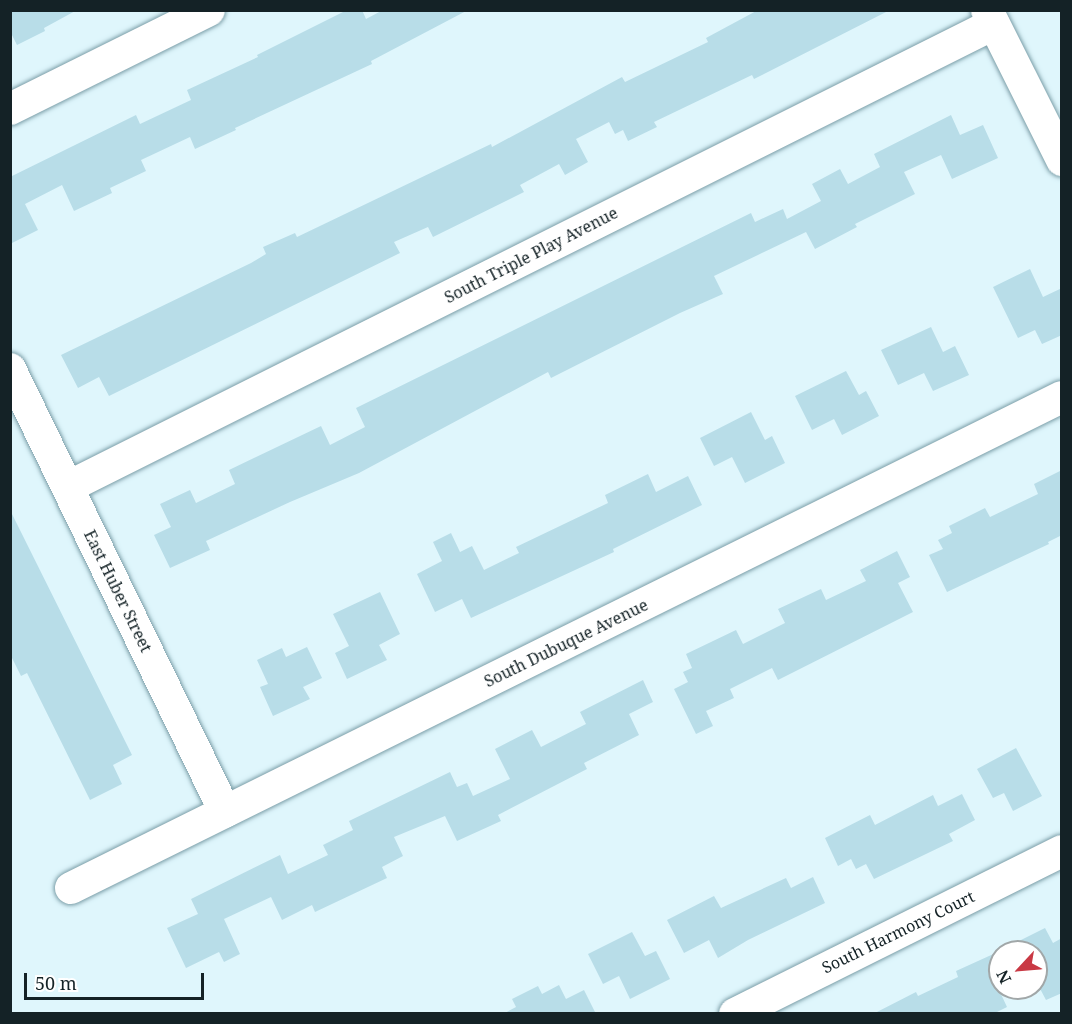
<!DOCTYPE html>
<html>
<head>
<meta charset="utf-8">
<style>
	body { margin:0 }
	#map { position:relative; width:1072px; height:1024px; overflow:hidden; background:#dff6fc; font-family:"Noto Serif",serif }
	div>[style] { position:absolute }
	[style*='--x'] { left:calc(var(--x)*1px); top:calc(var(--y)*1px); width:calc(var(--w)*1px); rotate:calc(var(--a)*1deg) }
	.building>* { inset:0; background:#b8dde8 }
	.roads { filter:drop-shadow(0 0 2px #7b9ea8) drop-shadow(0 0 2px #7b9ea8) }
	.minor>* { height:32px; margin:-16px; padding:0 16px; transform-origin:16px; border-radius:16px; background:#fff }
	span { translate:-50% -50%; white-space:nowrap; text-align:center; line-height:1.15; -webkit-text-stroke:4.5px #fff; paint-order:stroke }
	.street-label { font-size:16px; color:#142226 }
	.frame { position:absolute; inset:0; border:12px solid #142226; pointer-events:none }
	.north { position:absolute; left:988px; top:940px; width:60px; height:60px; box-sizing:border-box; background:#fff; border:2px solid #a1a7a8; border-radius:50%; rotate:244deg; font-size:16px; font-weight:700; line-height:24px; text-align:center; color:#142226 }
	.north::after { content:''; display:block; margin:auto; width:21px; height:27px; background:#c93944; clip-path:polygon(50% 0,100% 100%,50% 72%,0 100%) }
	.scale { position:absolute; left:24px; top:973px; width:180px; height:27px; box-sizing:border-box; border:3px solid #142226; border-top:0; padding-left:8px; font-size:18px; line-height:21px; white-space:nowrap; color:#142226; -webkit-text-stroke:4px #fff; paint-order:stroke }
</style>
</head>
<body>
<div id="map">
	<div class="building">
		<div style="clip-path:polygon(10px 10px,77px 10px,44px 28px,45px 31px,17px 45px,10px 31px)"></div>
		<div style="clip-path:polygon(347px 10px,362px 10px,366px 19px,383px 10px,468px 10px,371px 61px,372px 64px,235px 128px,236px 130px,195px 149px,190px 137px,141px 160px,146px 171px,110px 188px,112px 193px,74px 211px,62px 185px,25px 204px,38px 230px,10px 244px,10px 177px,136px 115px,140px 124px,191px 100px,187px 90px,258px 57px,257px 55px)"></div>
		<div style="clip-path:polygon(758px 10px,890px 10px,754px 79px,752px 75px,654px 122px,657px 127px,628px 141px,623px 130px,615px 134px,609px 122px,576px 139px,588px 162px,565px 175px,559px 164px,520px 185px,524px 192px,433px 237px,428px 227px,394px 242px,400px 253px,109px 396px,99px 377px,78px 388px,61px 355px,251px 263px,266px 254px,263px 247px,295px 233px,297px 237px,491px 144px,492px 147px,622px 77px,625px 82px,708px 42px,706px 38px)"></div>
		<div style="clip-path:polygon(951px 115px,960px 135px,983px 125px,998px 158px,952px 179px,941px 155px,904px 172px,915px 194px,855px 224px,857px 227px,815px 249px,806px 232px,714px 276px,723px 294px,680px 313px,551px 378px,548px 372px,359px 473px,290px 502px,206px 541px,210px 550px,170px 568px,154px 535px,171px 527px,160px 504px,190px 490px,196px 503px,235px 484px,229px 470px,321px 426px,330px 445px,365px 427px,356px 408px,751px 213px,755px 222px,783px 209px,787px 219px,821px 201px,812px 184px,840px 169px,848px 184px,880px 167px,874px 154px)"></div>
		<div style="clip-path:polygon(1030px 269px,1043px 297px,1062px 288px,1062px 335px,1042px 344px,1035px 330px,1018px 338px,993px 287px)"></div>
		<div style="clip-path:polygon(931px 327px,943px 352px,955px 346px,969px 375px,933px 391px,924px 373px,898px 385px,881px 350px)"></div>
		<div style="clip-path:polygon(846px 371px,859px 395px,866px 391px,879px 416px,842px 435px,834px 419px,812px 430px,795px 396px)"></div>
		<div style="clip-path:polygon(751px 412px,765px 440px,772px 436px,785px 463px,745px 483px,732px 457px,714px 466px,700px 438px)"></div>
		<div style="clip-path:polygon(1062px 470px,1062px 535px,1048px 542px,1049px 544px,947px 592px,929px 555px,943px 549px,938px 540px,952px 533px,949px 526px,985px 508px,990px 517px,1038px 494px,1034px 484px)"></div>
		<div style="clip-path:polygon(648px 474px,656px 492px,688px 476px,702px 505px,613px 549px,614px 552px,471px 618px,462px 599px,435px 612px,417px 574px,442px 561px,433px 542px,451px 533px,460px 552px,472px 546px,484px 570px,519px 553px,516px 547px,608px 503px,605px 495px)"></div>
		<div style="clip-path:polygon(10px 510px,132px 755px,113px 765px,122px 784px,90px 800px,27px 673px,21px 676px,10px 654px)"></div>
		<div style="clip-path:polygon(897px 551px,910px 577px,898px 583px,913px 612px,778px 680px,772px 668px,730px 689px,734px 698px,706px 711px,713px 726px,696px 734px,674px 689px,688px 682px,683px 672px,692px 668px,686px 654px,736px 630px,743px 644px,785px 623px,778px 609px,821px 589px,826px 600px,866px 581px,860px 570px)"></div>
		<div style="clip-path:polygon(380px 592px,400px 634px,379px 645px,387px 660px,347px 679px,335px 653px,349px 646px,333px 614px)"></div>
		<div style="clip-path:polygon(307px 647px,322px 678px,303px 687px,310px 699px,273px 716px,260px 687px,268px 684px,257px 660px,282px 648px,286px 657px)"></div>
		<div style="clip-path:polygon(643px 680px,653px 702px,629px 714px,639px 735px,584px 763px,587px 769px,498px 815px,501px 821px,457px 841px,445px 816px,394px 837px,403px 856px,382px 867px,387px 878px,315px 912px,312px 905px,282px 920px,271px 897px,224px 919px,240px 954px,224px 962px,219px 952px,186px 968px,167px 928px,198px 914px,191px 899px,280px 855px,288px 874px,328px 855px,323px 845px,353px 830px,349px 821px,450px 772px,457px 787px,467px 783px,473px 796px,510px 779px,495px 749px,532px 730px,541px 747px,586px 724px,580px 712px)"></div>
		<div style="clip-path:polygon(1016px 748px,1042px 796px,1013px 811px,1004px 793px,993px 798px,977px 769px)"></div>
		<div style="clip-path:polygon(962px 794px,975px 820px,949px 834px,953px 841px,874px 879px,866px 864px,856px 869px,851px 859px,838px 866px,825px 838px,870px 815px,875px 825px,933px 795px,938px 806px)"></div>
		<div style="clip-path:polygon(813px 877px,825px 903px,748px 940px,718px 958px,709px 940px,684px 953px,667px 920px,714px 896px,721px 908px,786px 878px,791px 888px)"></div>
		<div style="clip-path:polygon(1045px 928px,1053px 943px,1062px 938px,1062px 993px,1046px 1000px,1036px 981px,1036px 952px,1021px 952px,1017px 942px)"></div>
		<div style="clip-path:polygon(632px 932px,645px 956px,656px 951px,670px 979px,630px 999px,619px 976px,603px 984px,588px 954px)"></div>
		<div style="clip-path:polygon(1000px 951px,1000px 992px,1007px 1007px,993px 1014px,873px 1014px,916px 992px,918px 996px,958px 977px,956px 971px)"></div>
		<div style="clip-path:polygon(559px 985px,566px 999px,584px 990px,596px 1014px,503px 1014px,516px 1007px,512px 999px,538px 986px,542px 994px)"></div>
	</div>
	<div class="roads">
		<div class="minor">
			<div style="--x:987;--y:10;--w:168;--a:63.4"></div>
			<div style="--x:10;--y:109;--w:222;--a:-26.4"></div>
			<div style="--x:10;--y:369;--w:492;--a:64.1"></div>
			<div style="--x:68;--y:487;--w:1035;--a:-26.57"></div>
			<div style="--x:71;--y:888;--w:1106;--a:-26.36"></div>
			<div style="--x:735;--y:1014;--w:365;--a:-26.5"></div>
		</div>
	</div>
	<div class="street-label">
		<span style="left:531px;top:255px;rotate:-27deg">South Triple Play Avenue</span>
		<span style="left:118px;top:591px;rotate:64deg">East Huber Street</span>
		<span style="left:566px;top:643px;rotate:-26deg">South Dubuque Avenue</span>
		<span style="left:898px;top:932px;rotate:-26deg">South Harmony Court</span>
	</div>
	<div class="frame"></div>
	<div class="north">N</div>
	<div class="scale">50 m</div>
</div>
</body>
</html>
